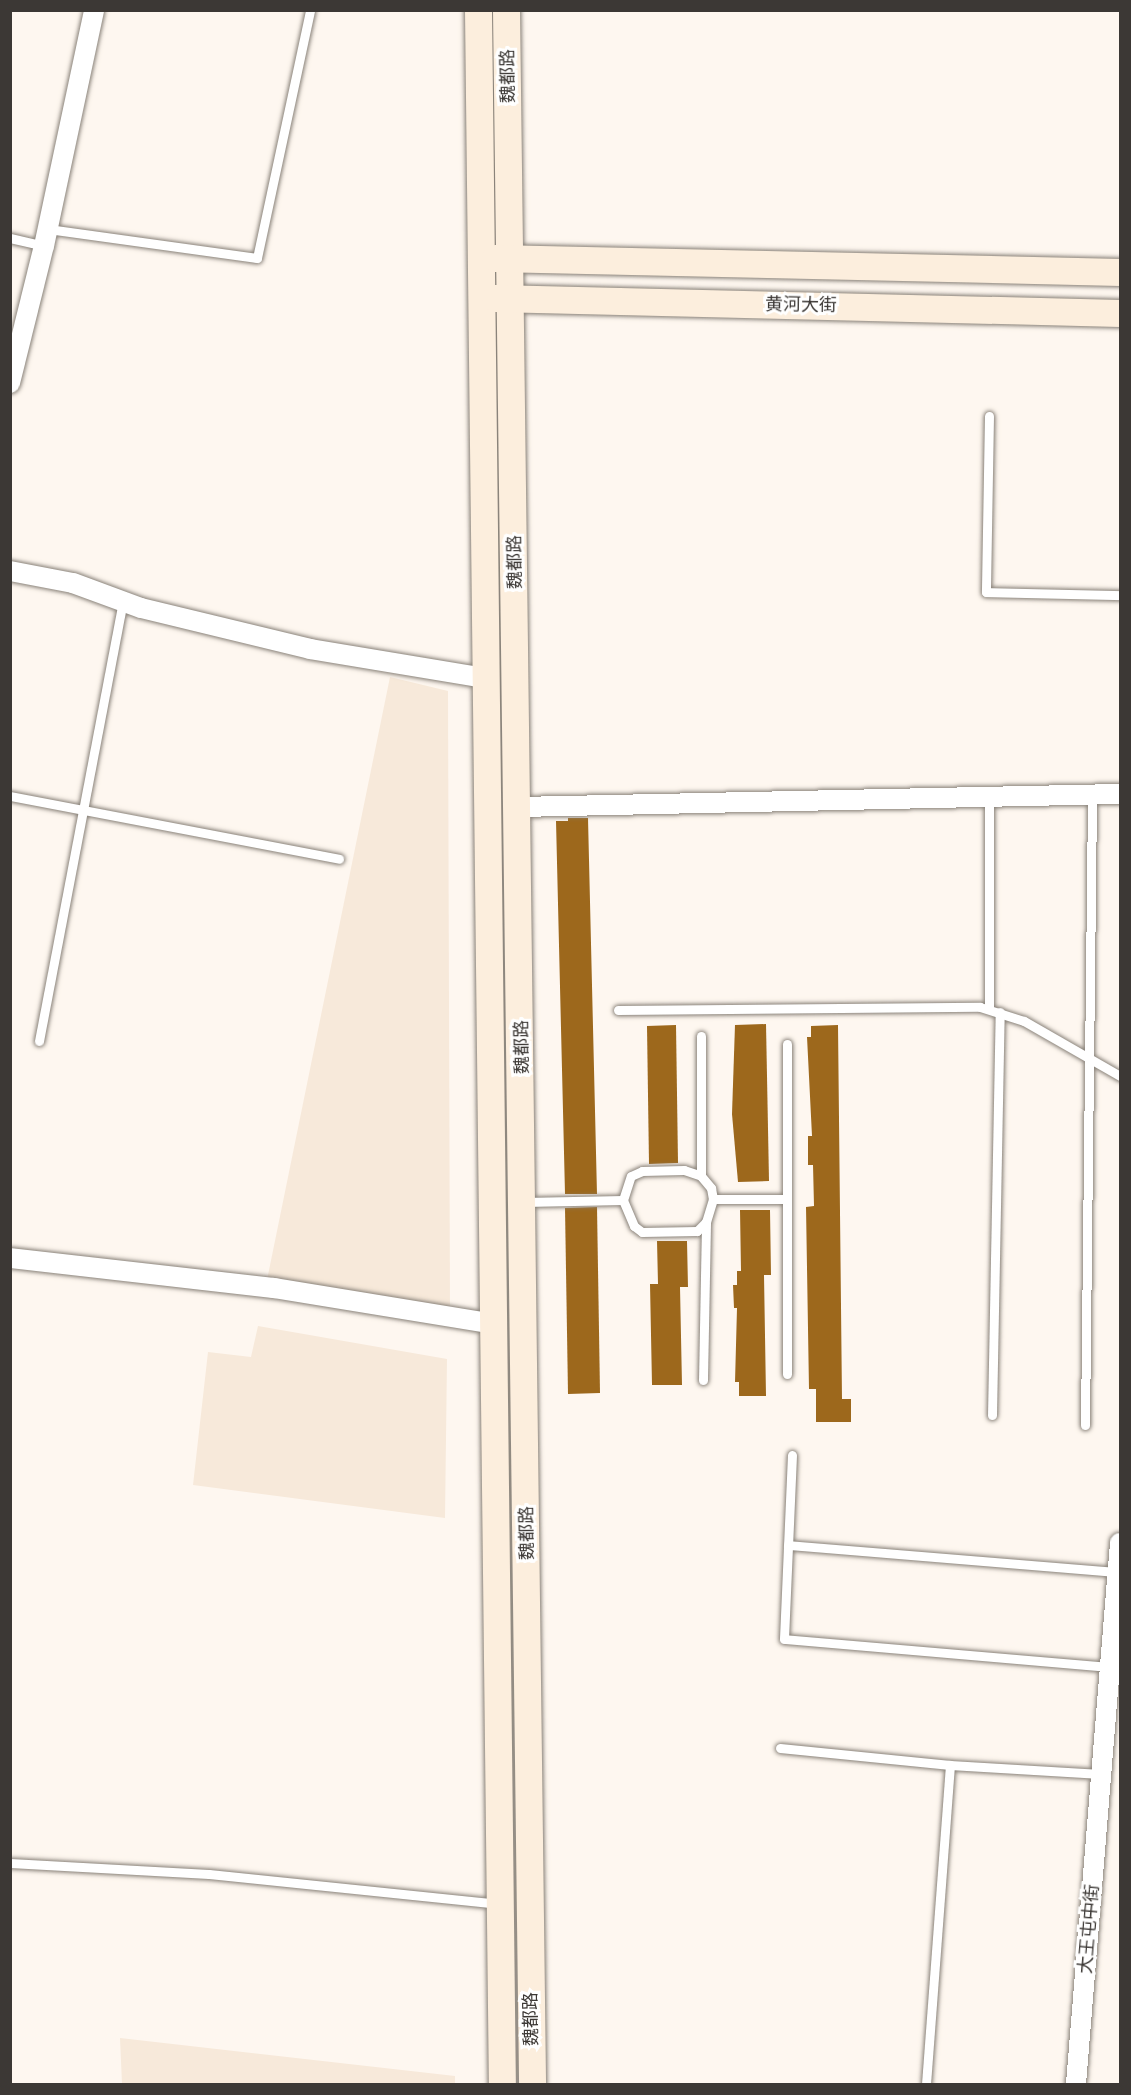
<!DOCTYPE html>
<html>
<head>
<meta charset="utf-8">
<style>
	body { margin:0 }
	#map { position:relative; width:1131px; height:2095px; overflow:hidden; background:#fef7f0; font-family:Helvetica,"Noto Sans SC",sans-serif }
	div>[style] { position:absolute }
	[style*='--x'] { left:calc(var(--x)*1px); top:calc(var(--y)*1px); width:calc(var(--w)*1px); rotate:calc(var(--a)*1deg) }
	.built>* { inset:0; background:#f7e9da }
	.building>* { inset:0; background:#9d681c }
	.roads { filter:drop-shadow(0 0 2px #898279) drop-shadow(0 0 2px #898279) }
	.service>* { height:9px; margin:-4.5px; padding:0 4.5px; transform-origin:4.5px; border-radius:4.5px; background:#fff }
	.minor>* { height:20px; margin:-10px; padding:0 10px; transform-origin:10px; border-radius:10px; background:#fff }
	.secondary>* { height:27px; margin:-13.5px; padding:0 13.5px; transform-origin:13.5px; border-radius:13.5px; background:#fceedd }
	span { translate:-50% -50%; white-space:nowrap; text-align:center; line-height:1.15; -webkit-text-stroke:6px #fff; paint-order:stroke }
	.street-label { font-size:18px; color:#3c3835 }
	.frame { position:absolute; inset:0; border:12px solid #3c3835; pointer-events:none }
</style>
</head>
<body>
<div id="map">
	<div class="built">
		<div style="clip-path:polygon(390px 677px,448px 691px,450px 1310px,267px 1280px)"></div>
		<div style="clip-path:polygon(258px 1326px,447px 1359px,445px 1518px,193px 1485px,208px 1352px,251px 1357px)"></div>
		<div style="clip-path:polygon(120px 2038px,455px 2076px,455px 2084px,122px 2084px)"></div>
	</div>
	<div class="building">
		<div style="clip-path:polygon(568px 818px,588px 818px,597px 1194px,565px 1194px,556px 821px,568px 821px)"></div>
		<div style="clip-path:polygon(766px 1024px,769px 1181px,738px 1182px,732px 1114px,735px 1025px)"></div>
		<div style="clip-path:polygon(676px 1025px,678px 1163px,649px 1164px,647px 1026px)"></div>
		<div style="clip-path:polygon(838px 1025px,842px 1399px,851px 1399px,851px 1422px,816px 1422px,816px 1389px,809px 1389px,806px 1207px,814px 1206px,813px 1165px,808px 1165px,808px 1136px,812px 1136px,807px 1037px,811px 1037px,811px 1026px)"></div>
		<div style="clip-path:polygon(597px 1207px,600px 1393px,568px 1394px,565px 1208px)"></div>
		<div style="clip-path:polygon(740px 1210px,770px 1210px,771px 1275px,764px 1275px,766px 1396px,739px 1396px,739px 1382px,735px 1382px,737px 1308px,734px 1308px,733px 1285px,737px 1285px,737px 1271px,741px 1271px)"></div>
		<div style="clip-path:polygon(657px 1241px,687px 1241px,688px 1287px,680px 1287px,682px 1385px,652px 1385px,650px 1284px,658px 1284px)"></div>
	</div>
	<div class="roads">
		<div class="service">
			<div style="--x:48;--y:229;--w:211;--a:7.9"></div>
			<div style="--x:257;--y:258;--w:254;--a:-77.9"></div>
			<div style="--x:10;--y:238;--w:35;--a:13"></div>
			<div style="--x:989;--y:416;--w:176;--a:91"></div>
			<div style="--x:986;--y:592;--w:134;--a:1.3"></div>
			<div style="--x:10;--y:796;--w:335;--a:10.8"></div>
			<div style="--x:989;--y:1009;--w:214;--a:-90"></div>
			<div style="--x:618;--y:1010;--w:362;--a:-0.5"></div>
			<div style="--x:980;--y:1007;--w:46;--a:17.7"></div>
			<div style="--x:1024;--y:1021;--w:111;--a:29.8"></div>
			<div style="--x:701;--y:1036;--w:140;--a:90"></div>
			<div style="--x:39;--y:1041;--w:448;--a:-79.2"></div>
			<div style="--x:787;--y:1044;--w:330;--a:90"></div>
			<div style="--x:684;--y:1170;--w:18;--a:19"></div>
			<div style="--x:701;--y:1176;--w:16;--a:50"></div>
			<div style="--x:711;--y:1188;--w:11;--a:80"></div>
			<div style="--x:713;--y:1199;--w:24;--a:107"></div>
			<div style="--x:706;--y:1222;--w:13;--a:135"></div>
			<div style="--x:697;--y:1231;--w:55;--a:179"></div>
			<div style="--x:642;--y:1232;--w:10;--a:-143"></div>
			<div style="--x:634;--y:1226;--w:28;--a:-113"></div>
			<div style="--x:623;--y:1200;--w:25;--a:-72"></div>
			<div style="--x:631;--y:1176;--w:12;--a:-24"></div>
			<div style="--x:642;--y:1171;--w:42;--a:-1.4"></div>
			<div style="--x:713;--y:1199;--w:74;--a:0"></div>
			<div style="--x:524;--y:1202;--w:99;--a:-1.2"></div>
			<div style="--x:703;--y:1380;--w:158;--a:-88.9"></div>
			<div style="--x:992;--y:1415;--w:403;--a:-88.9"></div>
			<div style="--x:1085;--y:1425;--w:631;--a:-89.36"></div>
			<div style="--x:792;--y:1455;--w:184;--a:92.5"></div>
			<div style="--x:784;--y:1639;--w:328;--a:4.9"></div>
			<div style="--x:788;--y:1545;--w:331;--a:4.7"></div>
			<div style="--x:780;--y:1748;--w:171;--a:5.7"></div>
			<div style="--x:950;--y:1765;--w:151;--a:3.4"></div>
			<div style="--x:10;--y:1863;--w:199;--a:3.2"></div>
			<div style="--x:209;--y:1874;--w:290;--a:5.9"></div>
			<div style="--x:926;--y:2084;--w:320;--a:-85.7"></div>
		</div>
		<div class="minor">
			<div style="--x:10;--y:383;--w:141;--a:-76.1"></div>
			<div style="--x:44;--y:246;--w:241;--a:-78"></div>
			<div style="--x:10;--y:571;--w:64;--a:10.8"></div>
			<div style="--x:73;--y:583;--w:72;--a:20.2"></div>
			<div style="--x:141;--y:608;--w:174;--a:13.6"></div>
			<div style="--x:310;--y:649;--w:177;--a:9.4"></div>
			<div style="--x:518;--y:807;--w:602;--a:-1.24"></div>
			<div style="--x:10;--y:1258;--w:266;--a:6.5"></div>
			<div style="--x:274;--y:1288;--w:222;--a:9.3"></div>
			<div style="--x:1076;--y:2084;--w:543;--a:-85.35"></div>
		</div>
		<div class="secondary">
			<div style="--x:478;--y:10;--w:2074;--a:89.34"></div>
			<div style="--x:506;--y:10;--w:2074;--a:89.28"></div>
			<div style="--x:495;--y:258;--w:625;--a:1.28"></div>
			<div style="--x:495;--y:298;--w:625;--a:1.37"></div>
		</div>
	</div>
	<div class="street-label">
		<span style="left:508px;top:76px;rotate:-91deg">魏都路</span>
		<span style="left:801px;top:305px;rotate:1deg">黄河大街</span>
		<span style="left:515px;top:562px;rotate:-91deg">魏都路</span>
		<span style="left:522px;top:1047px;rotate:-91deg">魏都路</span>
		<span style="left:527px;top:1533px;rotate:-91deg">魏都路</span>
		<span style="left:1089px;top:1929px;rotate:-85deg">大王屯中街</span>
		<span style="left:531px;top:2019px;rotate:-91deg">魏都路</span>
	</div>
	<div class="frame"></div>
</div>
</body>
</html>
